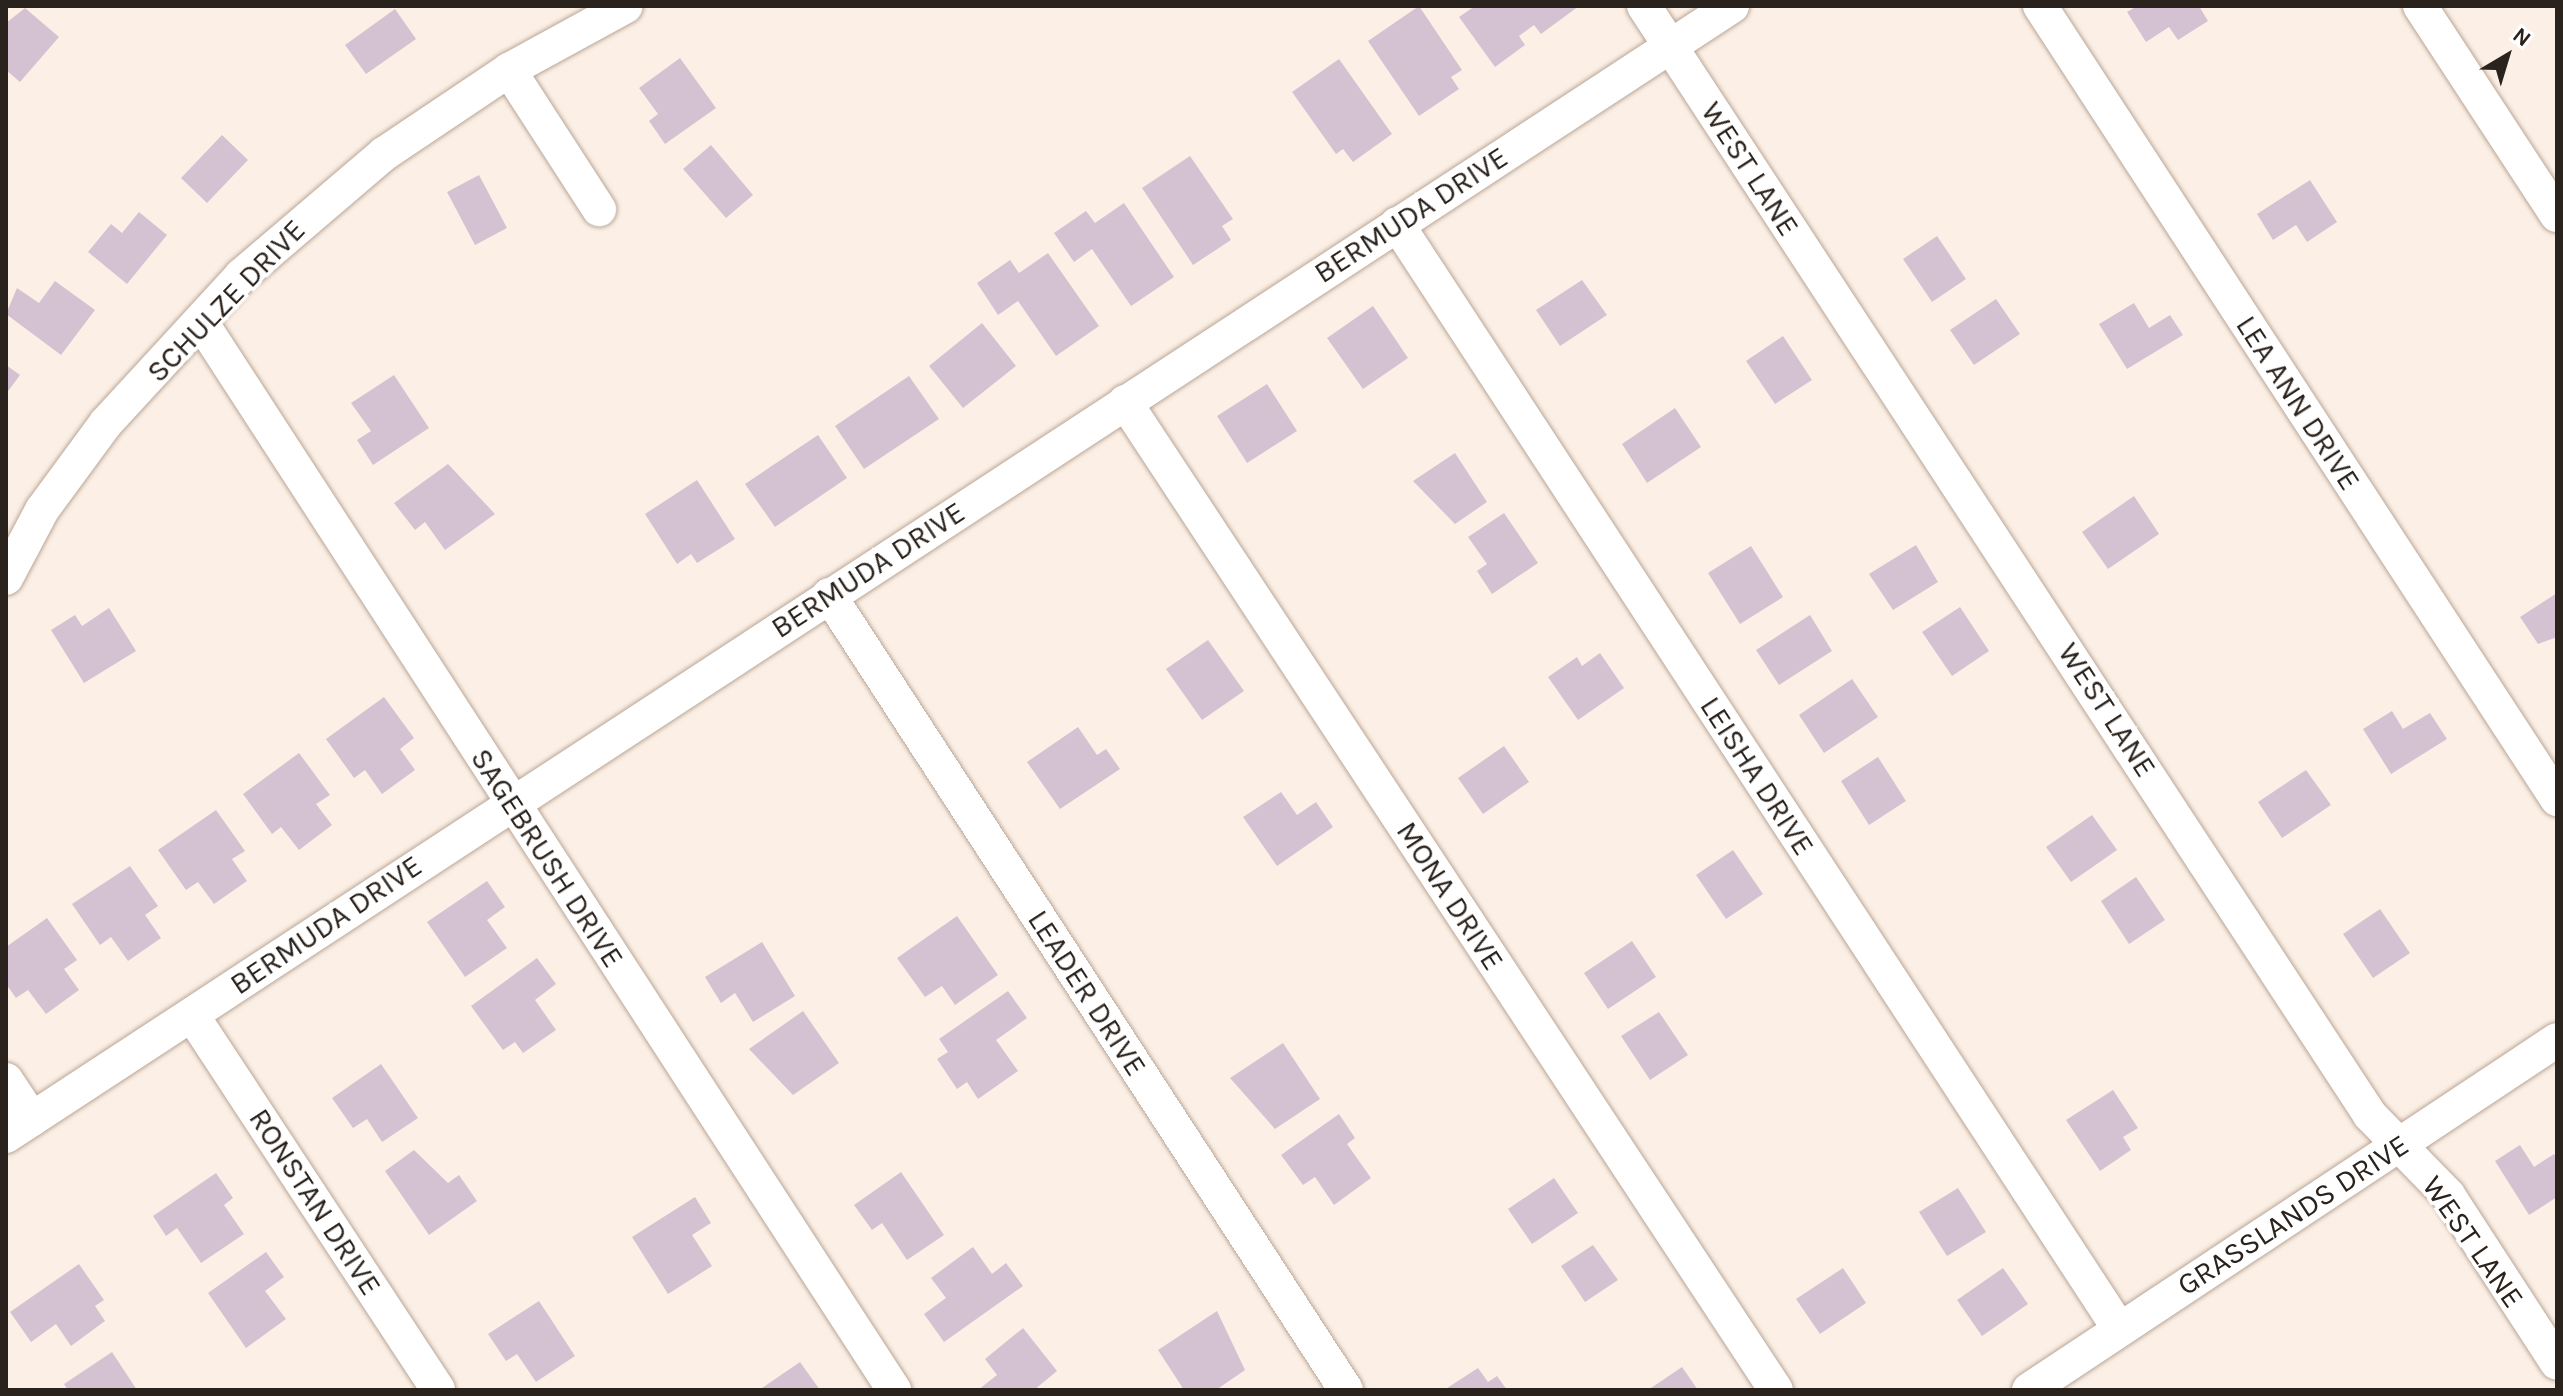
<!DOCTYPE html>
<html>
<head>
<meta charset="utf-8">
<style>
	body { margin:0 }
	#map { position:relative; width:2563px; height:1396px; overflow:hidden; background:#fcf0e6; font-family:Karla,sans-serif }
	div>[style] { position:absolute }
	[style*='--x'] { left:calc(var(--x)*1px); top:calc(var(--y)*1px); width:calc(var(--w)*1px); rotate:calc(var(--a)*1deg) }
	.building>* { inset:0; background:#d4c2d3 }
	.roads { filter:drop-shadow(0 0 2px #baa697) drop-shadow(0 0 2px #baa697) }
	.street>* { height:34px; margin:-17px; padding:0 17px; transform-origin:17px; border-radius:17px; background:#fff }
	span { translate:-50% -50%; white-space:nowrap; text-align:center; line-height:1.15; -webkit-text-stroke:7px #fff; paint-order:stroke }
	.street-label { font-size:30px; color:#2a221c }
	.frame { position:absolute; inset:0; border:8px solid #2a221c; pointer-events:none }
	.north { position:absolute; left:2467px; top:16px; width:80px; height:80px; -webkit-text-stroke:6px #fff; paint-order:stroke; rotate:38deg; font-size:22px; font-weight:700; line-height:32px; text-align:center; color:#2a221c }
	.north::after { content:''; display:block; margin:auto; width:28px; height:36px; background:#2a221c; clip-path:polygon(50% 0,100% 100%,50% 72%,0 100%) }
</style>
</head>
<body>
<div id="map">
	<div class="building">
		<div style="clip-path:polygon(1419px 6px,1462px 70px,1451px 77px,1459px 89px,1419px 116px,1368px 41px)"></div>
		<div style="clip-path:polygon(1475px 6px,1579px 6px,1541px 34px,1534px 25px,1519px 36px,1525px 45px,1495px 67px,1459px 17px)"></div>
		<div style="clip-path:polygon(2137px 6px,2199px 6px,2208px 21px,2178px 40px,2169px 27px,2146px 42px,2127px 12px)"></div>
		<div style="clip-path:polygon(25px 8px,59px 37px,20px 82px,6px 70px,6px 23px)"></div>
		<div style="clip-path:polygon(395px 9px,416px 39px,366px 74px,345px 45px)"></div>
		<div style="clip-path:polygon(680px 58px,716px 108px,665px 144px,649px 121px,658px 114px,639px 88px)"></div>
		<div style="clip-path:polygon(1339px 59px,1392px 134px,1353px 162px,1343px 149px,1336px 154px,1292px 92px)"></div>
		<div style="clip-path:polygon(222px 135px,248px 160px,207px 203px,181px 178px)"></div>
		<div style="clip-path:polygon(711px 145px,753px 195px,726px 218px,683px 169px)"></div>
		<div style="clip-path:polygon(1190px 156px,1233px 219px,1222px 226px,1231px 240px,1193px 265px,1142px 188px)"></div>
		<div style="clip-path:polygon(479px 175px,507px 228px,475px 245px,447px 192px)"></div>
		<div style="clip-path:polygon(2310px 180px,2337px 222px,2307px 242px,2296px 225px,2273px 240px,2257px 214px)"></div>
		<div style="clip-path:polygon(1124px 203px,1174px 277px,1131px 306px,1092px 249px,1074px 262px,1054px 233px,1086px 211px,1095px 223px)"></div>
		<div style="clip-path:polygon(139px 212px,167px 235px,127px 284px,88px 252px,111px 224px,122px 233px)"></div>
		<div style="clip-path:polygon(1937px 236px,1966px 279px,1932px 302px,1903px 259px)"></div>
		<div style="clip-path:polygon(1048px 253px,1099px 326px,1056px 356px,1018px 301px,998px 315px,977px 283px,1010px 260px,1019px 273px)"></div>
		<div style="clip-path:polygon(1582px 280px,1607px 315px,1560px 346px,1536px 310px)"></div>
		<div style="clip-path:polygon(55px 281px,95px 310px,61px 355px,6px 314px,17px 288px,39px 303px)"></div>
		<div style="clip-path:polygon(1996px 299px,2020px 334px,1974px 365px,1950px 330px)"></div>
		<div style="clip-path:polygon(2134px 303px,2149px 328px,2170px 315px,2183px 335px,2127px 369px,2099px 324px)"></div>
		<div style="clip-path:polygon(1373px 306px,1408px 358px,1363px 389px,1327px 338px)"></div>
		<div style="clip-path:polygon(982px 323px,1016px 366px,963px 408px,929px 366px)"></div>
		<div style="clip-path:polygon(1783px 336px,1812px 380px,1775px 404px,1746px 361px)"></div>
		<div style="clip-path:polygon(6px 365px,20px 375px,6px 394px)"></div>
		<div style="clip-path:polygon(394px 375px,429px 428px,373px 465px,357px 440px,371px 431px,351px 403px)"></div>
		<div style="clip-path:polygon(909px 376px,939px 419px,864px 469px,835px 426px)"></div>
		<div style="clip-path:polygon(1267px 384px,1297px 431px,1247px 463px,1217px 416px)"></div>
		<div style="clip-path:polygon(1675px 408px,1701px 447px,1647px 483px,1622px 444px)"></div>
		<div style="clip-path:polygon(818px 435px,847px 478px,775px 527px,745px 484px)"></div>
		<div style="clip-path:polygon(1455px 453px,1487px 502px,1455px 524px,1413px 481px)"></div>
		<div style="clip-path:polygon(448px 464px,495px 514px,445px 550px,425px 522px,415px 530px,394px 503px)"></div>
		<div style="clip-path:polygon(697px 480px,735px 539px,697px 563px,691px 554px,677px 564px,645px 514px)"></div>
		<div style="clip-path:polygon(2134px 496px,2159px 534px,2108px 569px,2082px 532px)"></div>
		<div style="clip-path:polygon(1504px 513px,1538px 563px,1492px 594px,1477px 571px,1487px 564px,1468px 537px)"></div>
		<div style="clip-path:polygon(1916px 545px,1938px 582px,1893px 610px,1869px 574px)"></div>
		<div style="clip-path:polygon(1751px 546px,1783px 597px,1740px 624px,1708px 573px)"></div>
		<div style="clip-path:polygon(2557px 593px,2557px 637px,2538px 644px,2520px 617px)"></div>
		<div style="clip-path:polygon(1960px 607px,1989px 651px,1952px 676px,1922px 632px)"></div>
		<div style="clip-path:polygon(109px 608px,136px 651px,84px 683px,51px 630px,75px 615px,82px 626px)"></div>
		<div style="clip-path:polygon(1810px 615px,1832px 651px,1779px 685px,1756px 650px)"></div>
		<div style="clip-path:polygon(1208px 640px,1244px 691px,1202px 720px,1166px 669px)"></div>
		<div style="clip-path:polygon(1600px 653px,1624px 688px,1578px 720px,1548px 677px,1577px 657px,1582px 666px)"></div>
		<div style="clip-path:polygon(1852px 679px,1878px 717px,1824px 753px,1799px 715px)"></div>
		<div style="clip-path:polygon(384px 697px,414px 738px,400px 749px,415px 770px,382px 794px,365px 770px,354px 778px,326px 739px)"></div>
		<div style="clip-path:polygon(2392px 711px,2403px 729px,2430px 713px,2447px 739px,2391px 774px,2363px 729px)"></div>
		<div style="clip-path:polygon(1078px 727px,1097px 755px,1106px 749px,1120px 769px,1060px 809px,1027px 762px)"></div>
		<div style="clip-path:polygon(1504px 746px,1529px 782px,1483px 814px,1458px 778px)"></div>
		<div style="clip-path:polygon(299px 753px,330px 795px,316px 804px,332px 825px,299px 850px,281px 827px,272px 834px,243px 794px)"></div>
		<div style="clip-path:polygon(1878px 757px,1906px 801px,1869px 825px,1841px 781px)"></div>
		<div style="clip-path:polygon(2306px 770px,2331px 805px,2282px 838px,2258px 802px)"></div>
		<div style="clip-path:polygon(1281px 792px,1297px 815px,1316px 802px,1333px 827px,1277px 866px,1243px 817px)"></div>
		<div style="clip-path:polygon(216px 810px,245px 851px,232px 859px,247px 881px,214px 904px,198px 882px,186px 890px,158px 850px)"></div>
		<div style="clip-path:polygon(2092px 815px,2117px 850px,2071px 882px,2046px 847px)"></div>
		<div style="clip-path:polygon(1733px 850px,1763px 894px,1726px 919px,1696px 875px)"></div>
		<div style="clip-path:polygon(130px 866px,158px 906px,145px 915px,161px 938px,128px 961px,111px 937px,100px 945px,72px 904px)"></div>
		<div style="clip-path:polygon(2136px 877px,2165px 920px,2129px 944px,2101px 901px)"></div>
		<div style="clip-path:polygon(487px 881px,505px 907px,487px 920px,507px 948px,465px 977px,427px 922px)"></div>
		<div style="clip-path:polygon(2380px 909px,2410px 953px,2373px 978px,2343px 934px)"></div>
		<div style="clip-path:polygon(957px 916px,998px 975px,955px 1005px,942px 986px,925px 997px,897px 958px)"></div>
		<div style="clip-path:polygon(47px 918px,77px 960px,64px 969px,79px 990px,46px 1014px,28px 990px,16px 998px,6px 984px,6px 947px)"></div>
		<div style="clip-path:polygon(1632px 941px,1656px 977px,1608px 1009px,1584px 973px)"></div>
		<div style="clip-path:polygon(762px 942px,795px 996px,753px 1022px,735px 993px,721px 1003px,705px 977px)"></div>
		<div style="clip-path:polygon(537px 958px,556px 984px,535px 1000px,556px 1030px,523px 1053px,515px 1042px,503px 1050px,471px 1006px)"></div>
		<div style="clip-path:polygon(1008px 991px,1027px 1018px,996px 1040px,1018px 1071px,978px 1099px,967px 1082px,957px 1089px,937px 1059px,948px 1052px,939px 1039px)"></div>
		<div style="clip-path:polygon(803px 1011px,839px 1063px,793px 1095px,749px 1049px)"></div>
		<div style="clip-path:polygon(1659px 1012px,1688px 1055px,1650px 1080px,1621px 1036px)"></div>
		<div style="clip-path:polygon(1283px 1043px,1320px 1099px,1275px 1129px,1230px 1078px)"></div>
		<div style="clip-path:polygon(381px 1064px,418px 1118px,382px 1142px,367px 1119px,353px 1128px,332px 1098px)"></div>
		<div style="clip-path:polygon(2113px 1090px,2138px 1128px,2123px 1137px,2131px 1150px,2100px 1171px,2066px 1120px)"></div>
		<div style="clip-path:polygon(1339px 1114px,1355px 1138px,1347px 1144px,1371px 1178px,1334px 1205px,1315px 1177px,1303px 1185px,1281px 1155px)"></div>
		<div style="clip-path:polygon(2520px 1145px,2534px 1167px,2554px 1154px,2557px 1159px,2557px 1197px,2529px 1215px,2495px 1161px)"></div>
		<div style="clip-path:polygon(414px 1150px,448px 1183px,459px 1175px,477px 1201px,429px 1235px,385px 1171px)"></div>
		<div style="clip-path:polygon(901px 1172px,944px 1235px,907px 1260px,882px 1223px,872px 1230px,854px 1205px)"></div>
		<div style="clip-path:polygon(216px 1173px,233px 1198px,224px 1205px,244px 1234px,201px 1263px,177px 1228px,166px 1236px,153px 1216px)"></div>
		<div style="clip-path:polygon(1554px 1178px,1578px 1213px,1532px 1244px,1508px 1209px)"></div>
		<div style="clip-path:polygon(1958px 1188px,1986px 1232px,1947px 1256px,1919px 1212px)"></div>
		<div style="clip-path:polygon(695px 1197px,711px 1223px,692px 1235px,712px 1266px,668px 1294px,632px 1237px)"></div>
		<div style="clip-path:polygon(1593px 1245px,1618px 1280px,1585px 1302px,1561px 1266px)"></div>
		<div style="clip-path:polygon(973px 1247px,992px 1274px,1006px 1263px,1023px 1286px,944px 1342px,924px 1314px,946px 1298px,931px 1278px)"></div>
		<div style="clip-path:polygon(266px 1252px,284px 1277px,265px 1291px,286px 1319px,246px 1348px,208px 1293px)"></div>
		<div style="clip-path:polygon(79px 1264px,104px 1300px,95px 1306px,105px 1321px,71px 1346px,56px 1324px,31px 1342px,10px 1312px)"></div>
		<div style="clip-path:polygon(1843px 1268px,1866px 1303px,1820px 1334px,1796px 1299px)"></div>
		<div style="clip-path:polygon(2003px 1268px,2028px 1304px,1982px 1336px,1957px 1300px)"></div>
		<div style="clip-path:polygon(539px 1301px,575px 1356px,536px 1382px,517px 1354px,506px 1361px,488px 1334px)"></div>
		<div style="clip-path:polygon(1217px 1311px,1245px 1370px,1216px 1390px,1184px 1390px,1158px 1350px)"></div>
		<div style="clip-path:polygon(1023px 1328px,1057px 1371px,1034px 1390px,978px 1390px,997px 1375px,985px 1359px)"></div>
		<div style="clip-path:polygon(112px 1352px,137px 1390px,68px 1390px,64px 1384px)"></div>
		<div style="clip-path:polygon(800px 1362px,820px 1390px,759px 1390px)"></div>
		<div style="clip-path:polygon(1682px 1367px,1698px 1390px,1648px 1390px)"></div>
		<div style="clip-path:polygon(1478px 1368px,1488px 1382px,1497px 1376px,1507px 1390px,1444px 1390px)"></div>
	</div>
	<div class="roads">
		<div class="street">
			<div style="--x:1644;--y:6;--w:1326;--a:56.79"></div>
			<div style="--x:2370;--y:1115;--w:112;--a:45.7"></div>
			<div style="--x:2448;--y:1195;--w:200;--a:57"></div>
			<div style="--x:2040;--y:6;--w:947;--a:56.9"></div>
			<div style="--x:2420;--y:6;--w:250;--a:56.8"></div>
			<div style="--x:509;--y:70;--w:166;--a:57.1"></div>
			<div style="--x:1397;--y:224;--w:1318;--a:56.83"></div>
			<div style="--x:203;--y:325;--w:1270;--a:57.02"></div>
			<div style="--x:1125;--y:402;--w:1183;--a:56.62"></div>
			<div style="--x:6;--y:578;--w:77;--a:-62.1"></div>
			<div style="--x:42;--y:510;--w:108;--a:-53.7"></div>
			<div style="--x:106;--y:423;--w:200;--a:-47.4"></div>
			<div style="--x:241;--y:276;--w:188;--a:-40.5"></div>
			<div style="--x:384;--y:154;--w:151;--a:-33.9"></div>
			<div style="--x:509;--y:70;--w:133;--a:-28.7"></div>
			<div style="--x:829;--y:595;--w:948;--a:56.96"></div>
			<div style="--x:192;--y:1015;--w:448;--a:56.7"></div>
			<div style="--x:6;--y:1080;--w:47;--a:56.3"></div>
			<div style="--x:6;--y:1136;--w:2063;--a:-33.21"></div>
			<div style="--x:2029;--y:1390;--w:633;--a:-33.54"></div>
		</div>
	</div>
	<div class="street-label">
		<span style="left:1750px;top:169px;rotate:57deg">WEST LANE</span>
		<span style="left:1411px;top:215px;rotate:-33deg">BERMUDA DRIVE</span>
		<span style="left:226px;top:301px;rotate:-46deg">SCHULZE DRIVE</span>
		<span style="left:2298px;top:403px;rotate:57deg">LEA ANN DRIVE</span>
		<span style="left:868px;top:570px;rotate:-33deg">BERMUDA DRIVE</span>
		<span style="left:2107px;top:710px;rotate:57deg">WEST LANE</span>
		<span style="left:1757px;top:776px;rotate:57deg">LEISHA DRIVE</span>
		<span style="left:547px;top:858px;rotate:57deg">SAGEBRUSH DRIVE</span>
		<span style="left:1450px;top:896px;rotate:57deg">MONA DRIVE</span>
		<span style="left:326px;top:925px;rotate:-34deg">BERMUDA DRIVE</span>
		<span style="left:1087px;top:993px;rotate:57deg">LEADER DRIVE</span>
		<span style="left:315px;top:1202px;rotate:57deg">RONSTAN DRIVE</span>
		<span style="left:2293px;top:1215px;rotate:-33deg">GRASSLANDS DRIVE</span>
		<span style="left:2473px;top:1242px;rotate:55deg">WEST LANE</span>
	</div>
	<div class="frame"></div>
	<div class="north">N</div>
</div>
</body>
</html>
